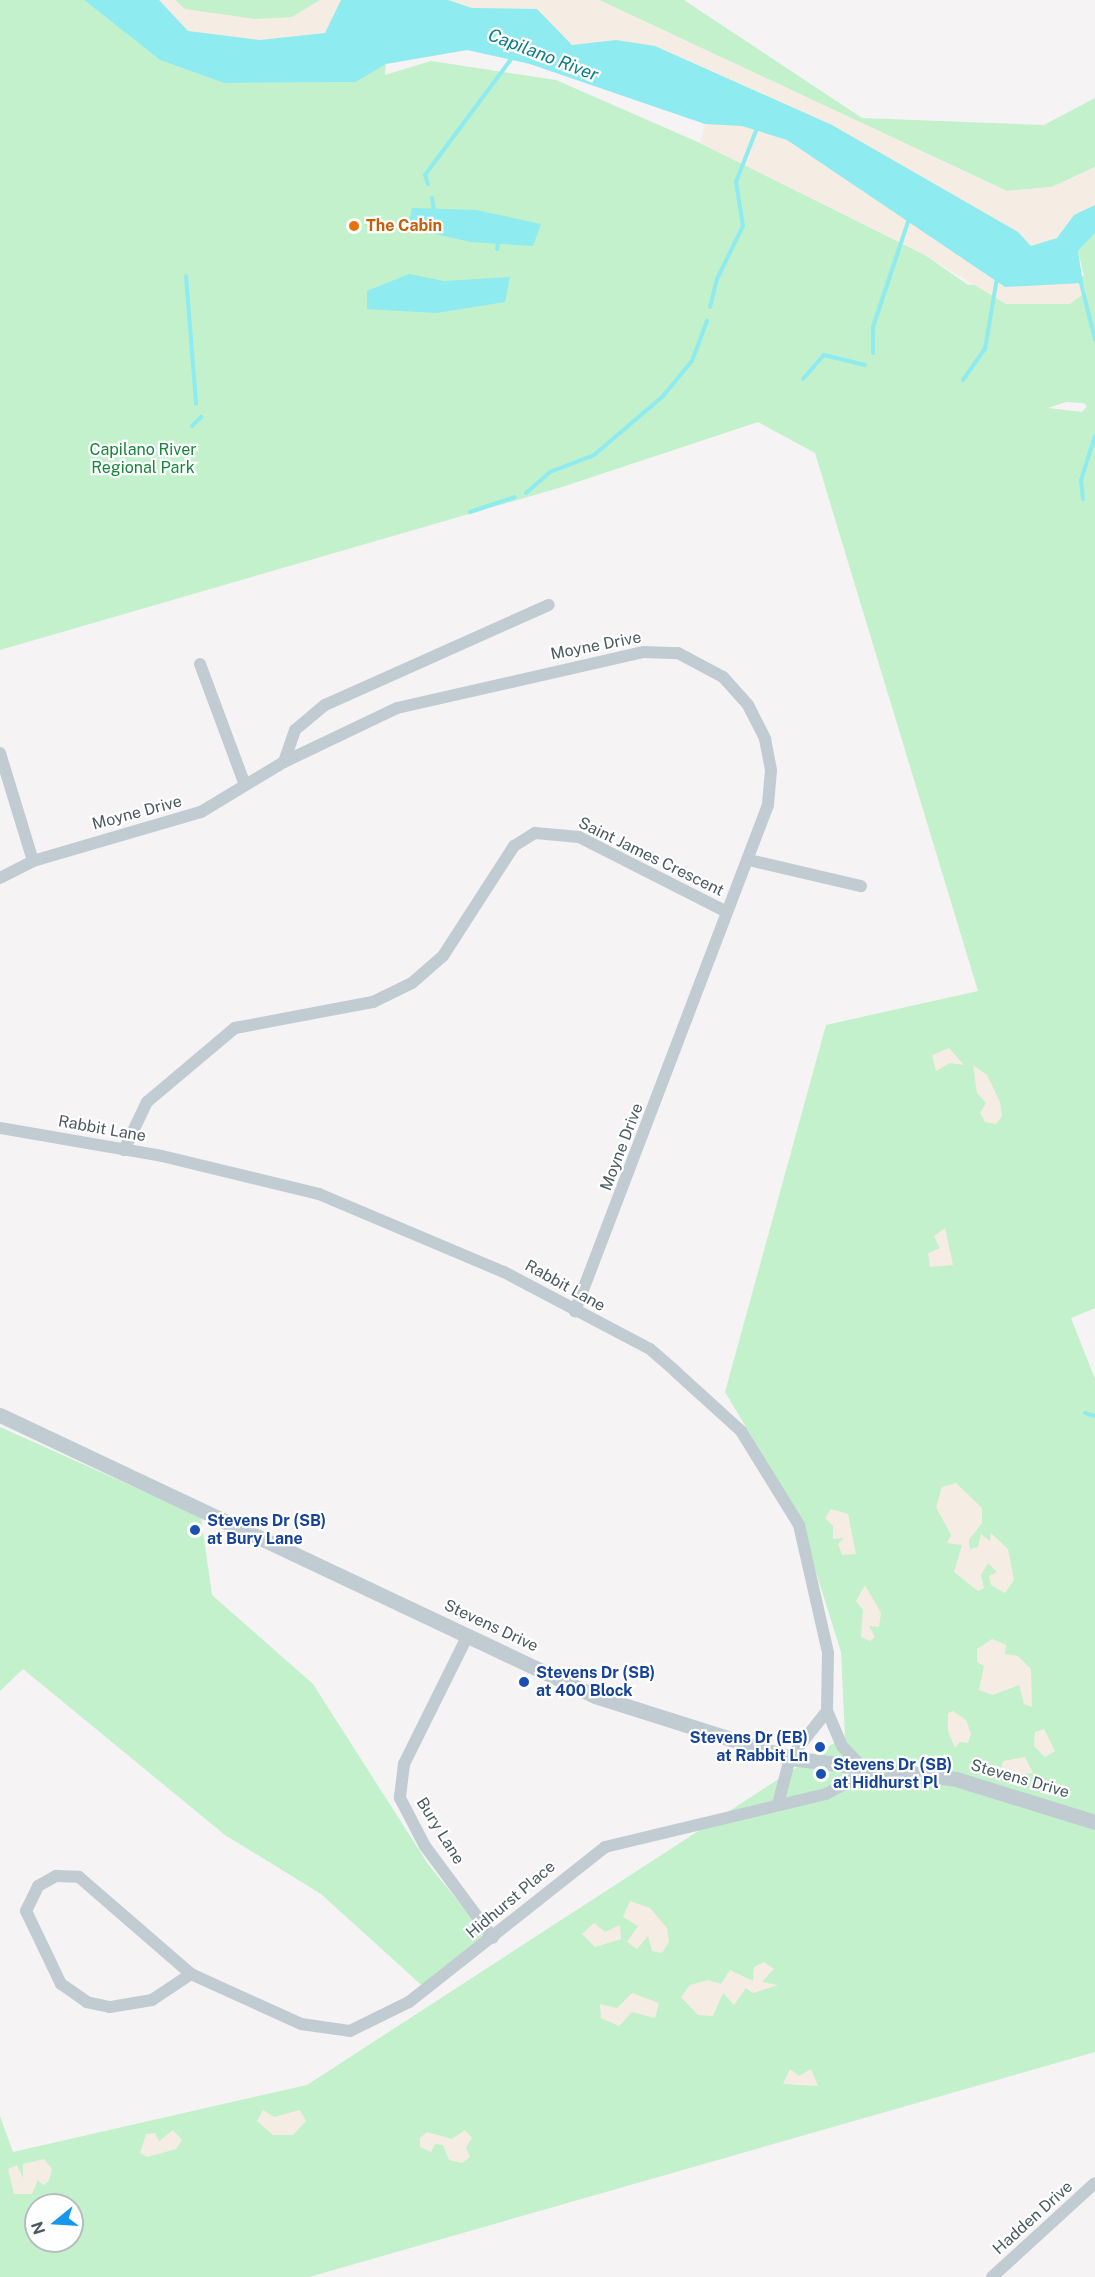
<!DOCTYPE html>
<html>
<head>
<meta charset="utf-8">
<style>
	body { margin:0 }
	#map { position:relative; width:1095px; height:2277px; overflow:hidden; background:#f5f3f3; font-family:"Public Sans",sans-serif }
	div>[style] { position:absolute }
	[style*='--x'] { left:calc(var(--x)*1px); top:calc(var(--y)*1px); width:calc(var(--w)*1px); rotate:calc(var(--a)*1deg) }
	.green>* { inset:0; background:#c2f1cc }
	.sand>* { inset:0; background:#f5ede4 }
	.water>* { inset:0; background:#8eebef }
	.stream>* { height:4px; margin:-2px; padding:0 2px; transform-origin:2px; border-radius:2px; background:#8eebef }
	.minor>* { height:12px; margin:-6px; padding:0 6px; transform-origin:6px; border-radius:6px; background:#c0ccd2 }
	.tertiary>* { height:15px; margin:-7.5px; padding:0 7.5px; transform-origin:7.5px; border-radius:7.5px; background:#c0ccd2 }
	.dots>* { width:16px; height:16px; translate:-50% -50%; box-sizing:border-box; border:3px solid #fff; border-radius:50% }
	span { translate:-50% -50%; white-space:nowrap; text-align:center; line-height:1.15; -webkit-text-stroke:4.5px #fff; paint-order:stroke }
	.food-label { font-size:16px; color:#c56008; font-weight:700 }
	.left { translate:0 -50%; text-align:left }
	.park-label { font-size:16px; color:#16873b }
	.street-label { font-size:16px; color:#495a61 }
	.transit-label { font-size:16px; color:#164399; font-weight:700 }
	.right { translate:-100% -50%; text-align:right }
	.water-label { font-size:18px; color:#0b7e84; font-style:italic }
	.north { position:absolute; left:24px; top:2193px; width:60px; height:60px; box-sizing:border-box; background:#fff; border:2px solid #b6bdc0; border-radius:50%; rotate:252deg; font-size:16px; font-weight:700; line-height:24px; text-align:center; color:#495a61 }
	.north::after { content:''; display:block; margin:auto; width:21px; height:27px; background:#1797eb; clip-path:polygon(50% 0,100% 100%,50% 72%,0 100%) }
</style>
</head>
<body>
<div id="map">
	<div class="green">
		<div style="clip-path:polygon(evenodd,0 0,391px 0,385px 75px,431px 61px,556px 80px,700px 143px,925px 255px,968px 285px,1084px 276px,1078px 251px,1095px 233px,1095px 1308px,1071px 1318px,1095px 1379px,1095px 2052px,309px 2277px,0 2277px,0 2116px,13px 2152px,307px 2085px,845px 1736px,841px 1652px,798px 1514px,725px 1392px,826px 1025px,978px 991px,815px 453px,758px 422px,562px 487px,0 650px,0 0,1066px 402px,1084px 403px,1087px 406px,1082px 412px,1048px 408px,1066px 402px,0 0,36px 2205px,72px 2205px,72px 2241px,36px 2241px,36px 2205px)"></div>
		<div style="clip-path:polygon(599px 0,684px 0,862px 118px,1044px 125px,1095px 98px,1095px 167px,1052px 187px,1007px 191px)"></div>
		<div style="clip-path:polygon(0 1427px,201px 1517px,212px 1595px,313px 1684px,428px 1864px,486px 1936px,428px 1991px,321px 1894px,225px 1835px,23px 1669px,0 1691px)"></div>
	</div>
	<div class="sand">
		<div style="clip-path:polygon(84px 0,175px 0,185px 9px,255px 19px,292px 17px,320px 0,599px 0,1006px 191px,1052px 187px,1095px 167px,1095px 205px,1074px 215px,1079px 284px,1083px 283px,1086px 292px,1070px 304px,1006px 304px,925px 255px,700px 143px,705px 124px,530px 64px,467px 50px,386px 64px,356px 82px,224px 83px,160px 60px)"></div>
		<div style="clip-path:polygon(949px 1048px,964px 1065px,950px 1063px,936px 1071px,932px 1055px)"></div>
		<div style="clip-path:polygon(973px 1065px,987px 1075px,1000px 1102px,1002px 1116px,996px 1124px,985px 1122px,980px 1113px,986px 1103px,977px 1093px)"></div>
		<div style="clip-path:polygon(945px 1228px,953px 1265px,930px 1267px,928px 1253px,940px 1248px,934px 1236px)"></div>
		<div style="clip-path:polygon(956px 1483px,982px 1508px,982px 1523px,969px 1540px,970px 1549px,978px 1547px,981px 1534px,990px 1541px,991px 1533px,1008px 1549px,1014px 1580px,1005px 1593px,991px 1585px,989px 1576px,997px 1572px,988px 1563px,981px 1575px,984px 1588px,978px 1591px,954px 1572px,962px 1545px,947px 1543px,951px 1535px,936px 1507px,942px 1487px)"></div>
		<div style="clip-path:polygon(831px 1509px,848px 1514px,856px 1554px,842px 1555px,838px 1544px,844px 1538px,833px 1539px,833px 1526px,825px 1518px)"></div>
		<div style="clip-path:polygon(865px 1585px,881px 1613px,879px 1627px,869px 1626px,875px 1637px,870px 1641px,861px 1637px,863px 1610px,856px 1601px)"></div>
		<div style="clip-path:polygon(992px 1639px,1006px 1645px,1005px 1654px,1018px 1656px,1031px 1669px,1032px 1707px,1024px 1704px,1019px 1685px,993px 1695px,979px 1690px,984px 1666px,977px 1662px,977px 1649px)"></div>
		<div style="clip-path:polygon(953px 1711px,966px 1720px,971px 1734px,968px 1743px,960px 1742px,955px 1748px,948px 1731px,948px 1713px)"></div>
		<div style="clip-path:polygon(1044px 1729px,1055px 1751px,1045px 1757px,1034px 1746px,1035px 1732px)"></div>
		<div style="clip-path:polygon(1025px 1757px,1033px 1773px,1009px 1777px,1001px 1770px,1003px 1761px)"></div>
		<div style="clip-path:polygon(630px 1901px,650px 1908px,667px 1928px,669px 1942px,662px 1953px,652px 1951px,648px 1936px,637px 1949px,627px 1942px,638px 1926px,623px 1917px)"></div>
		<div style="clip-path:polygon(594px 1923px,605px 1932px,620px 1925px,621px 1939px,595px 1947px,582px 1934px)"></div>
		<div style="clip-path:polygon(764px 1962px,774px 1969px,762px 1982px,778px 1985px,753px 1993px,746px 1988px,734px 2005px,723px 1993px,713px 2016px,698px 2015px,681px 1997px,690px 1985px,708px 1980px,721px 1984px,730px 1970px,753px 1981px,754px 1967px)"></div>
		<div style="clip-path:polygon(632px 1993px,659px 2003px,655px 2018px,632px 2012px,619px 2026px,601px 2018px,600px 2004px,617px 2008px)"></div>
		<div style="clip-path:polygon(790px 2069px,799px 2076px,811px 2069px,818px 2086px,783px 2084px)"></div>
		<div style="clip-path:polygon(263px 2110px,274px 2117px,300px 2110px,306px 2121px,293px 2135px,273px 2135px,257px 2121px)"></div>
		<div style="clip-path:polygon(173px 2130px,182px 2140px,176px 2149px,147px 2157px,140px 2153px,146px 2134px,155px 2133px,159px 2141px)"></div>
		<div style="clip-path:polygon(465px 2130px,472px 2138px,466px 2147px,470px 2157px,462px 2163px,449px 2160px,443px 2145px,435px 2144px,431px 2152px,420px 2147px,420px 2138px,427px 2132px,452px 2139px)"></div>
		<div style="clip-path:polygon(44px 2159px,52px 2169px,49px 2181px,43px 2185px,38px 2180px,32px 2194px,14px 2194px,8px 2169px,17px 2165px,23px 2178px,23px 2164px)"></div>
	</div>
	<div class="water">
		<div style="clip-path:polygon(84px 0,159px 0,188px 31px,260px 40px,325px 33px,341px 0,448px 0,472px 8px,537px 9px,572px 45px,616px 40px,655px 46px,832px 125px,1018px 232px,1031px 246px,1057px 238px,1074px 215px,1095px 205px,1095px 233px,1078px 251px,1083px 283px,1005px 287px,787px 140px,742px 126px,705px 124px,530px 64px,467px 50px,386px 64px,356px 82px,224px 83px,160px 60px)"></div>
		<div style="clip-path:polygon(412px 208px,476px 210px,541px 224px,533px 246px,471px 242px,408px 228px)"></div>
		<div style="clip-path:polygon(409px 274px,444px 281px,510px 277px,505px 302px,436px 313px,367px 309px,367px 291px)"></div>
	</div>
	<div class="stream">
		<div style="--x:428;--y:184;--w:9;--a:-108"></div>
		<div style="--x:425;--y:175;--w:146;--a:-53.4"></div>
		<div style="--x:432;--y:198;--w:11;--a:80"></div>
		<div style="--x:497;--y:249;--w:5;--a:-79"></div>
		<div style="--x:186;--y:276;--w:128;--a:85.5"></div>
		<div style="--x:1080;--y:279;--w:62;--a:76"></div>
		<div style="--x:710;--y:307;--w:29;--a:-76"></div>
		<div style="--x:717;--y:279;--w:59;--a:-63.9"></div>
		<div style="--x:743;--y:226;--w:45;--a:-99"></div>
		<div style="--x:736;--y:182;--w:58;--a:-68.7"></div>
		<div style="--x:873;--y:353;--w:26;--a:-90"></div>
		<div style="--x:873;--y:327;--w:114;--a:-71.6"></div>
		<div style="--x:803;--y:379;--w:32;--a:-49"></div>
		<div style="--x:824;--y:355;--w:42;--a:13.7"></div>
		<div style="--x:963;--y:380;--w:38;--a:-55"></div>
		<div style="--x:985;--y:349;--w:72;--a:-80.4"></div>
		<div style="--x:192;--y:426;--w:13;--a:-45"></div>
		<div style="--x:526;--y:493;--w:32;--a:-41"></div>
		<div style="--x:550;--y:472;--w:47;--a:-21.1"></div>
		<div style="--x:594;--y:455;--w:91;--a:-40.5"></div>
		<div style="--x:663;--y:396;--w:45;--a:-50.4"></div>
		<div style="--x:692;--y:361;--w:43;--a:-69.4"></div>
		<div style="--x:1083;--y:499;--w:19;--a:-96"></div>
		<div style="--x:1081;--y:480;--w:46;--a:-72.3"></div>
		<div style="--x:470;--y:512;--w:47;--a:-18.4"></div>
		<div style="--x:1085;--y:1413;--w:10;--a:17"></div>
	</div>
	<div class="minor">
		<div style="--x:200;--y:664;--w:129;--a:69.6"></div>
		<div style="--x:0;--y:753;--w:113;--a:73"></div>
		<div style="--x:284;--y:762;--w:34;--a:-71"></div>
		<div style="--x:295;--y:730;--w:39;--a:-40"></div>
		<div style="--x:325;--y:705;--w:245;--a:-24.1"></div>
		<div style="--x:749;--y:860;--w:115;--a:13.1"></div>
		<div style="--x:0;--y:878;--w:37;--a:-27"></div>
		<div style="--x:33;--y:861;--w:175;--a:-16.3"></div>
		<div style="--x:201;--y:812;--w:97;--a:-31.1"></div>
		<div style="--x:284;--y:762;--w:125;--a:-25.5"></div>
		<div style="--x:397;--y:708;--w:253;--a:-12.8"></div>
		<div style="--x:644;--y:652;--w:34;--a:2"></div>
		<div style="--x:678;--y:653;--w:51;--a:28.1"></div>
		<div style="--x:723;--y:677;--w:38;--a:48"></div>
		<div style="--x:748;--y:705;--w:38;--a:63"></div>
		<div style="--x:765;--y:739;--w:32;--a:79"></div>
		<div style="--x:771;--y:770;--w:35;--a:95"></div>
		<div style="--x:768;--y:805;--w:542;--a:110.88"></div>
		<div style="--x:0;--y:1128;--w:164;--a:9.8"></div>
		<div style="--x:162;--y:1156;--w:162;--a:13.6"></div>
		<div style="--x:319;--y:1194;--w:201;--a:22.9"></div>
		<div style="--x:504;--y:1272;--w:165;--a:27.8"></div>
		<div style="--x:650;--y:1349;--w:35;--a:41"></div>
		<div style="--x:676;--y:1372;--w:88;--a:42.2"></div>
		<div style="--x:741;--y:1431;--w:110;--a:58.3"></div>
		<div style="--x:799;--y:1525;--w:131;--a:77.2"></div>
		<div style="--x:828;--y:1653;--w:58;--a:91"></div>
		<div style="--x:827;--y:1711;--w:60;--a:128.2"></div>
		<div style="--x:790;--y:1758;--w:48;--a:104.6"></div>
		<div style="--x:124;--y:1150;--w:53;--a:-64.4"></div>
		<div style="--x:147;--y:1102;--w:115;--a:-40.1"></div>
		<div style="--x:235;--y:1028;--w:140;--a:-10.7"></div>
		<div style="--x:373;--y:1002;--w:43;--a:-26"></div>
		<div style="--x:412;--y:983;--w:41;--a:-41.1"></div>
		<div style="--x:443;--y:956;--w:131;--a:-57.2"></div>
		<div style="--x:514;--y:846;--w:25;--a:-32"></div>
		<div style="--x:535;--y:833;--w:44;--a:5.2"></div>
		<div style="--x:579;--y:837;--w:164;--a:26.9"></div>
		<div style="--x:468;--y:1635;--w:144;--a:116.4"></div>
		<div style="--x:404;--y:1764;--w:34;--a:97"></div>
		<div style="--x:400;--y:1798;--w:54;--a:62.5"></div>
		<div style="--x:425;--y:1846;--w:114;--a:53.5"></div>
		<div style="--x:191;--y:1974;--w:47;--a:146.3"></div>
		<div style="--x:152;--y:2000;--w:43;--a:170.5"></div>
		<div style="--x:110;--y:2007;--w:24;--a:-168"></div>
		<div style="--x:87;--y:2002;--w:32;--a:-145"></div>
		<div style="--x:61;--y:1984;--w:81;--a:-115.6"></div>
		<div style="--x:26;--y:1911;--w:28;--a:-64"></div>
		<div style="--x:38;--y:1886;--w:21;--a:-29"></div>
		<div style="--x:56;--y:1876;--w:23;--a:2"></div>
		<div style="--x:79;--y:1877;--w:148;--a:40.9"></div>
		<div style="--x:191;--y:1974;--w:121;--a:24.4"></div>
		<div style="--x:301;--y:2024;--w:49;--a:8.1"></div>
		<div style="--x:350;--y:2031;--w:66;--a:-26.2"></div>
		<div style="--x:409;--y:2002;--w:250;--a:-38.3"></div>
		<div style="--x:605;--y:1847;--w:227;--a:-13.5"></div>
		<div style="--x:826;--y:1794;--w:47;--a:-28.2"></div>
		<div style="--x:867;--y:1772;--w:36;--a:-134"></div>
		<div style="--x:842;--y:1746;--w:38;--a:-113"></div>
		<div style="--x:992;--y:2277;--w:139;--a:-42.4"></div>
	</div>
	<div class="tertiary">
		<div style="--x:0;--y:1415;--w:658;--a:25.28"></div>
		<div style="--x:595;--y:1696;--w:205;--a:17.6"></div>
		<div style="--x:790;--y:1758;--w:167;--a:7.2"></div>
		<div style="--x:956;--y:1779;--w:145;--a:17.2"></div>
	</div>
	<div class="dots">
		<div style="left:354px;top:226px;background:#e8710a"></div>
		<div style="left:195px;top:1530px;background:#1a4fb4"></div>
		<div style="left:524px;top:1682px;background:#1a4fb4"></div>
		<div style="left:820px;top:1747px;background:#1a4fb4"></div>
		<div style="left:821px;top:1774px;background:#1a4fb4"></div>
	</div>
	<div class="food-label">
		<span class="left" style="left:366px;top:226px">The Cabin</span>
	</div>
	<div class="park-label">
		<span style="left:143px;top:459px">Capilano River<br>Regional Park</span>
	</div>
	<div class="street-label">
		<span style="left:596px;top:646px;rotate:-11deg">Moyne Drive</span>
		<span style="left:137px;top:813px;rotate:-15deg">Moyne Drive</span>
		<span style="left:651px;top:857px;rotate:26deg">Saint James Crescent</span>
		<span style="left:102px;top:1129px;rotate:10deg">Rabbit Lane</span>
		<span style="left:622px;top:1147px;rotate:-69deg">Moyne Drive</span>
		<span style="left:565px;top:1286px;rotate:29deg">Rabbit Lane</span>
		<span style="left:491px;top:1626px;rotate:25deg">Stevens Drive</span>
		<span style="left:1020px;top:1779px;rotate:16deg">Stevens Drive</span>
		<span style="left:440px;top:1831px;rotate:58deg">Bury Lane</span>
		<span style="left:511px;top:1900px;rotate:-40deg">Hidhurst Place</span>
		<span style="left:1033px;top:2218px;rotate:-42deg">Hadden Drive</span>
	</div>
	<div class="transit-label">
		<span class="left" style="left:207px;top:1530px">Stevens Dr (SB)<br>at Bury Lane</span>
		<span class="left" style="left:536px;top:1682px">Stevens Dr (SB)<br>at 400 Block</span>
		<span class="right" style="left:808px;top:1747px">Stevens Dr (EB)<br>at Rabbit Ln</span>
		<span class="left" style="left:833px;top:1774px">Stevens Dr (SB)<br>at Hidhurst Pl</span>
	</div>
	<div class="water-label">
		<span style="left:543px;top:55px;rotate:21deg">Capilano River</span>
	</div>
	<div class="north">N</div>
</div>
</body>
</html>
